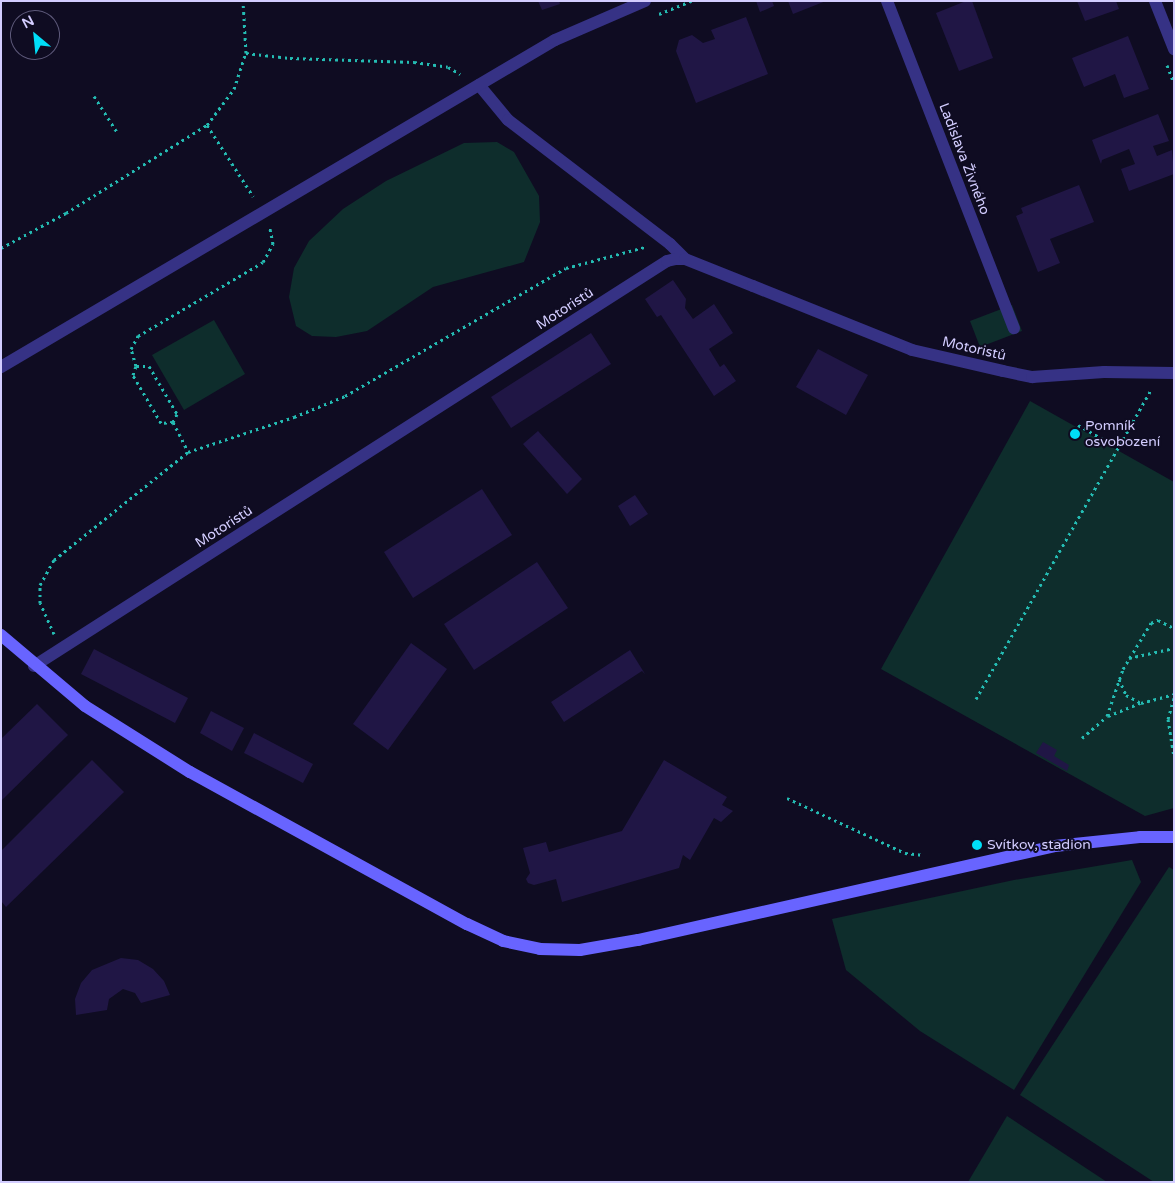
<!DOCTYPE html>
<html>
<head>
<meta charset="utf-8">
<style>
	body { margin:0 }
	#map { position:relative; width:1175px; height:1183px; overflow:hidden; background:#0f0c22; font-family:"Varela Round",sans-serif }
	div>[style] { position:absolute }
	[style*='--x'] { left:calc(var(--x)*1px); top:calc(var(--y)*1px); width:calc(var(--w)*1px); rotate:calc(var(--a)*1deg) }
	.green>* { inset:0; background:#0e2d2c }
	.building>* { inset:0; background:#201645 }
	.path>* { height:3px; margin-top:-1.5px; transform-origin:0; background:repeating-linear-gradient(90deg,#24bcb3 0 2.5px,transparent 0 6.5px) }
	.street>* { height:12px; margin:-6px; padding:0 6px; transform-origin:6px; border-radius:6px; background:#363285 }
	.secondary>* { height:12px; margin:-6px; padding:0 6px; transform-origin:6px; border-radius:6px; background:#6864ff }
	.dots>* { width:14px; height:14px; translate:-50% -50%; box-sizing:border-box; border:2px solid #0f0c22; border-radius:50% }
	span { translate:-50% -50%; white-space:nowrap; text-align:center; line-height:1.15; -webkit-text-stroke:4px #0f0c22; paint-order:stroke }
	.street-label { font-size:14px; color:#d3cdff }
	.poi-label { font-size:14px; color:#d3cdff }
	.left { translate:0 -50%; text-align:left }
	.frame { position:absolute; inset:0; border:2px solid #d3cdff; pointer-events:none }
	.north { position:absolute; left:10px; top:10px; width:50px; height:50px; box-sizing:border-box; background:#0f0c22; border:1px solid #5d597a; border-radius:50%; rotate:332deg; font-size:14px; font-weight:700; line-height:20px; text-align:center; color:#d3cdff }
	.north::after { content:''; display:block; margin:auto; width:18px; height:22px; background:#00def8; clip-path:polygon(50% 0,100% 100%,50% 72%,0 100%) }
</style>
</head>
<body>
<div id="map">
	<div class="green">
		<div style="clip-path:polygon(497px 142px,514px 152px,539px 196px,540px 222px,524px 262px,433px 287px,367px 331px,336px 337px,312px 336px,296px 326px,289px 297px,294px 268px,309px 241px,343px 209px,386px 181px,464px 143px)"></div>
		<div style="clip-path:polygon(1012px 305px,1022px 331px,980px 347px,970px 321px)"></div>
		<div style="clip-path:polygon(214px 320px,245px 374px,184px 410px,152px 355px)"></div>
		<div style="clip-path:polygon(1030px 401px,1174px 482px,1174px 808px,1145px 816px,881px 669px)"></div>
		<div style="clip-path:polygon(1132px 860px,1141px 882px,1014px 1090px,920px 1031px,846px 970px,832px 919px,1014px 880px)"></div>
		<div style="clip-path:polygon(1169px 867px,1174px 870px,1174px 1182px,1154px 1182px,1020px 1095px)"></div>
		<div style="clip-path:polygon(1007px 1116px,1107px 1182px,968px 1182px)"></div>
	</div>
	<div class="building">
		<div style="clip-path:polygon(538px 1px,559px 1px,560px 4px,542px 10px)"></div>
		<div style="clip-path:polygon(756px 1px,772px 1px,774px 6px,760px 12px)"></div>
		<div style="clip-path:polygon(788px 1px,826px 1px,793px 14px)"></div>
		<div style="clip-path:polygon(966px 1px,972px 1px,993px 58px,959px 71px,936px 13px)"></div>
		<div style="clip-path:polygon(1077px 1px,1116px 1px,1119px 9px,1085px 21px)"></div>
		<div style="clip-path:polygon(746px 17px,768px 74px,696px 103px,676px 51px,679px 40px,692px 35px,703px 43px,715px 39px,711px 30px)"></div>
		<div style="clip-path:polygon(1128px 36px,1149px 89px,1124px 98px,1115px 74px,1084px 87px,1072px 58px)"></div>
		<div style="clip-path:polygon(1158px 114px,1169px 141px,1153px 146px,1157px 156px,1172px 150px,1174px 174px,1129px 191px,1121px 169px,1135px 164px,1129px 149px,1102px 160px,1101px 164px,1092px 140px)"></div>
		<div style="clip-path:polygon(1079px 185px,1094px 222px,1050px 239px,1060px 263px,1038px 272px,1016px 216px,1023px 213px,1021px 208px)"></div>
		<div style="clip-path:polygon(673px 280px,686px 299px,685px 308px,693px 319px,714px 304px,733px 333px,709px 349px,720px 367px,724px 364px,736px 381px,714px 396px,661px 315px,657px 317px,645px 299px)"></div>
		<div style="clip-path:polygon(591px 333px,611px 364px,511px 428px,491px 397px)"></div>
		<div style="clip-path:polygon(818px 349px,868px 375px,846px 415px,796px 387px)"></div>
		<div style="clip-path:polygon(538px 431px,582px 479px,567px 494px,523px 444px)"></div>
		<div style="clip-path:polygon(482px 489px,512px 535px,413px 598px,384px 552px)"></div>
		<div style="clip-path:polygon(635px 495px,648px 514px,630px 526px,618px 506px)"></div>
		<div style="clip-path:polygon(537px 562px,568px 608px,474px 670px,444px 624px)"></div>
		<div style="clip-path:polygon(411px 643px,447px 669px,388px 750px,353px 724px)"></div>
		<div style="clip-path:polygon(94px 649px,188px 698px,175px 723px,81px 674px)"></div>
		<div style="clip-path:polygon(630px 650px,645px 674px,642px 671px,564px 722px,551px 702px)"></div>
		<div style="clip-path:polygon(37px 704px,68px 735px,1px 801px,1px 739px)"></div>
		<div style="clip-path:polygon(211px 711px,244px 728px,232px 751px,200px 733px)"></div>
		<div style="clip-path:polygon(254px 733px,313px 764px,303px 783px,244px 753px)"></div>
		<div style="clip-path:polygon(1043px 742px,1057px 750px,1054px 756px,1069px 765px,1067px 771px,1036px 753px)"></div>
		<div style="clip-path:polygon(92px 760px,124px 792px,6px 907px,1px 901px,1px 851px)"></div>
		<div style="clip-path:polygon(664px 760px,727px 797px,722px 805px,733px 811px,721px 822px,714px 818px,690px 860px,683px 855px,679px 868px,562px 902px,556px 879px,534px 885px,528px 883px,526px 879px,530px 873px,523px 848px,546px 842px,549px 852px,622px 831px)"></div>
		<div style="clip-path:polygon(121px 958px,138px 960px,153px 969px,164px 981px,170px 995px,141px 1003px,135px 993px,123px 989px,109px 999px,107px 1010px,76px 1015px,75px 999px,81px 983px,92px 970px)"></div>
	</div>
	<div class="path">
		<div style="--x:659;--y:14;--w:35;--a:-22"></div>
		<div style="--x:246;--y:53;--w:44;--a:6.5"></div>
		<div style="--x:290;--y:58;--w:124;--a:1.8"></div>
		<div style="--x:414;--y:62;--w:34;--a:8"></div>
		<div style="--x:448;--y:67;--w:14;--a:30"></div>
		<div style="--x:1167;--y:65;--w:19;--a:69"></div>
		<div style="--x:94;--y:96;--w:43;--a:57.4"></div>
		<div style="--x:207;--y:125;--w:85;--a:57.1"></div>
		<div style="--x:1;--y:248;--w:74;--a:-28.3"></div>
		<div style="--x:66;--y:213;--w:166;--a:-32"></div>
		<div style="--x:207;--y:125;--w:45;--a:-53.1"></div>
		<div style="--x:234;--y:89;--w:38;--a:-72"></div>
		<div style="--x:246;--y:53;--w:52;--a:-93.3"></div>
		<div style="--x:136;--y:366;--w:18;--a:-106"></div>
		<div style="--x:131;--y:349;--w:15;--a:-62"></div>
		<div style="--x:138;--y:336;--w:145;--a:-30.6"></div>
		<div style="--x:263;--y:262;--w:21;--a:-61"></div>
		<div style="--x:273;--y:244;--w:16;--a:-101"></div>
		<div style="--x:173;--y:422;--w:12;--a:175"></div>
		<div style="--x:161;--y:423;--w:56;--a:-120.3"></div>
		<div style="--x:133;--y:375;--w:9;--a:-72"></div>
		<div style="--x:136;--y:366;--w:13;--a:0"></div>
		<div style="--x:149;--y:366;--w:56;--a:59.7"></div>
		<div style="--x:177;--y:414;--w:9;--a:117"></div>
		<div style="--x:173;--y:422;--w:34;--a:63"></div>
		<div style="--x:1078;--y:425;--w:45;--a:29.4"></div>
		<div style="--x:54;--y:634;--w:34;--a:-114"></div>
		<div style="--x:40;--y:603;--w:18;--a:-90"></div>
		<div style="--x:40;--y:585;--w:29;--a:-61"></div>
		<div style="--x:54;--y:560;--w:172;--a:-38.9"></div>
		<div style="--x:188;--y:452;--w:112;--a:-18.3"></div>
		<div style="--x:294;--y:417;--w:55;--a:-22.4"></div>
		<div style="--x:345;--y:396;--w:255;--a:-30.1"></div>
		<div style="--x:566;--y:268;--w:82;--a:-14.9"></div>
		<div style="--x:1129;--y:658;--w:46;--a:-12.5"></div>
		<div style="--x:1119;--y:679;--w:17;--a:66"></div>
		<div style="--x:1126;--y:695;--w:17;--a:28"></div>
		<div style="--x:1141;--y:703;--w:34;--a:-15"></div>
		<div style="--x:1174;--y:698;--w:22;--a:106"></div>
		<div style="--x:1168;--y:719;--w:37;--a:81"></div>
		<div style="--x:976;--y:699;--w:354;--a:-60.5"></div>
		<div style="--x:1108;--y:716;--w:35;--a:-22"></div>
		<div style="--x:1082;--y:738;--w:33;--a:-41"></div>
		<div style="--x:1107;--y:716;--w:50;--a:-71.2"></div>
		<div style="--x:1123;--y:669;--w:54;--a:-58.7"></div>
		<div style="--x:1151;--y:623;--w:8;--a:-23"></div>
		<div style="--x:1158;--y:620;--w:18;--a:27"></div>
		<div style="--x:787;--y:798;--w:130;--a:25"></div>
		<div style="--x:905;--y:853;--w:19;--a:6"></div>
	</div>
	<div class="street">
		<div style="--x:887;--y:1;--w:351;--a:68.8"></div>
		<div style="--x:1155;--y:1;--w:52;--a:68.4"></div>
		<div style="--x:479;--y:85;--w:45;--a:50.4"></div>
		<div style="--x:508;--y:120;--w:204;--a:37.4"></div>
		<div style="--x:670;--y:244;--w:21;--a:45"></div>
		<div style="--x:1;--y:367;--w:643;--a:-30.55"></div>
		<div style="--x:555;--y:40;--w:98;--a:-23.4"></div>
		<div style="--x:34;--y:666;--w:751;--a:-32.61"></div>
		<div style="--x:667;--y:261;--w:8;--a:-14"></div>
		<div style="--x:675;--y:259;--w:10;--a:0"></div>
		<div style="--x:685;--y:259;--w:73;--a:21.7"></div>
		<div style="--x:753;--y:286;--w:171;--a:21.9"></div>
		<div style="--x:912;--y:350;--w:93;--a:13"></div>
		<div style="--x:1003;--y:371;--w:30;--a:12"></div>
		<div style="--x:1032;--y:377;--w:72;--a:-4"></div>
		<div style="--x:1104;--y:372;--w:70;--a:0.8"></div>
	</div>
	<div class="secondary">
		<div style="--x:1;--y:635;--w:110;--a:40.2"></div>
		<div style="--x:85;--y:706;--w:124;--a:32.2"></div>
		<div style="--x:190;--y:772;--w:316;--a:28.8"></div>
		<div style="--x:467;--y:924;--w:40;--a:25"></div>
		<div style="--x:503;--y:941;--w:38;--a:12"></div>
		<div style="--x:540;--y:949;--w:40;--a:1.4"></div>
		<div style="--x:580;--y:950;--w:59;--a:-9.8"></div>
		<div style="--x:638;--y:940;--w:427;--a:-12.7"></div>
		<div style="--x:1055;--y:846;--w:85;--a:-6"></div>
		<div style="--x:1140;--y:837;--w:34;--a:0"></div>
	</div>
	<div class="dots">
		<div style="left:1075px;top:434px;background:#00def8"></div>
		<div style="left:977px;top:845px;background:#00def8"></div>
	</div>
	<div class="street-label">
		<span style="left:964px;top:159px;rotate:69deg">Ladislava Živného</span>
		<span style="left:565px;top:309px;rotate:-33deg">Motoristů</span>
		<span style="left:974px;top:349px;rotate:13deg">Motoristů</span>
		<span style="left:224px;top:527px;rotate:-33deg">Motoristů</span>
	</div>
	<div class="poi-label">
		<span class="left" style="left:1085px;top:434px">Pomník<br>osvobození</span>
		<span class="left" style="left:987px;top:845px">Svítkov, stadion</span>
	</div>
	<div class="frame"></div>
	<div class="north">N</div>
</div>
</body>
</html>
